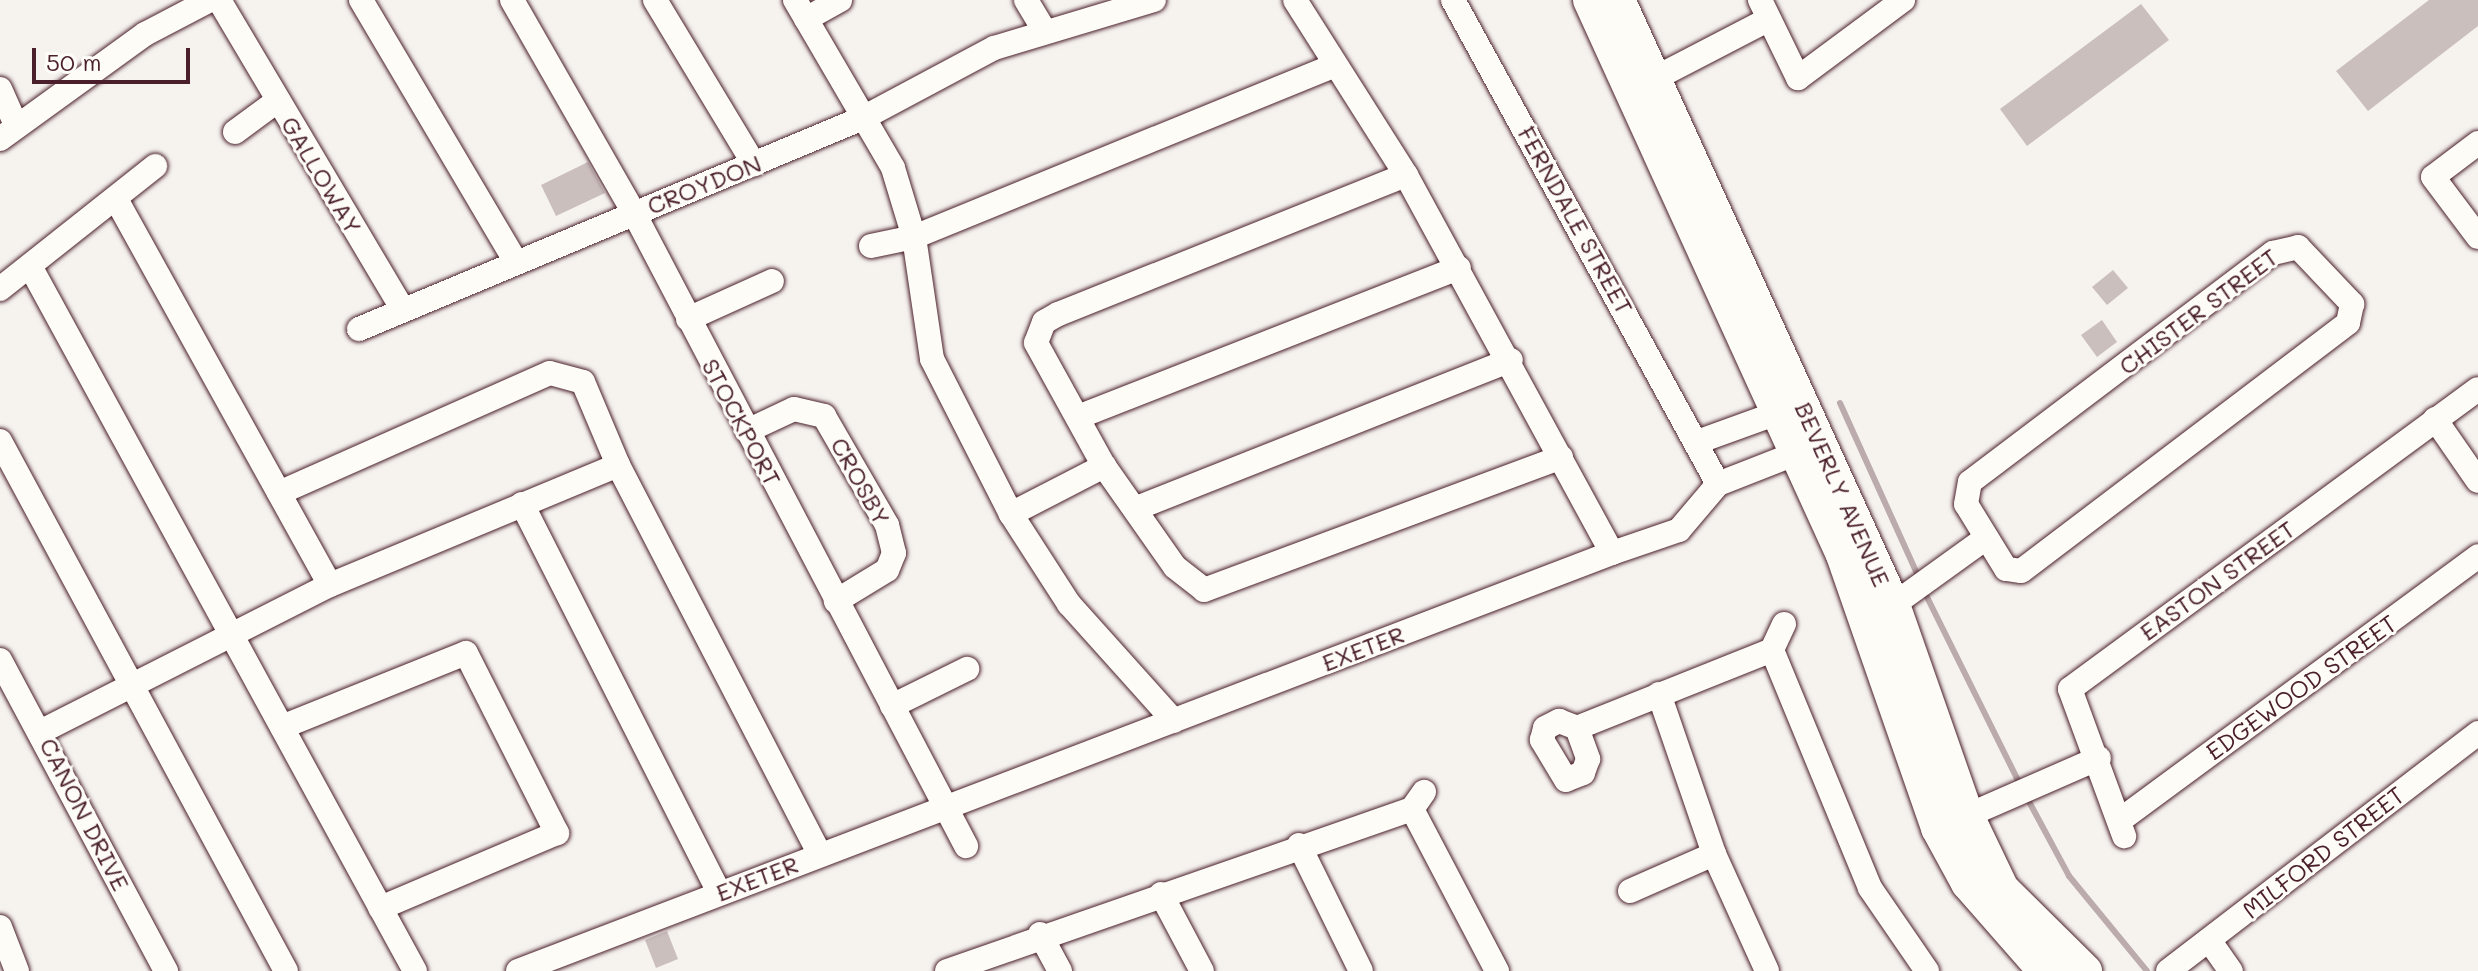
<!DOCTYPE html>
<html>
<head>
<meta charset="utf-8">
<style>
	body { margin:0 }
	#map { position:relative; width:2478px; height:971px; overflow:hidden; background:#f6f3ef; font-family:Mali,sans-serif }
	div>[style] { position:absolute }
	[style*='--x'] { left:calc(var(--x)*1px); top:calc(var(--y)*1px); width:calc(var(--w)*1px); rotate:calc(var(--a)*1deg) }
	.stream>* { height:6px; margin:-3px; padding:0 3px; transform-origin:3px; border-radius:3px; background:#bbabac }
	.building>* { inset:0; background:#cbbfbe }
	.roads { filter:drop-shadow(0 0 2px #4a1f2b) drop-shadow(0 0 2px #4a1f2b) }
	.street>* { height:24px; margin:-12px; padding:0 12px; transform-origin:12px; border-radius:12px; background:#fdfcf7 }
	.secondary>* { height:34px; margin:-17px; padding:0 17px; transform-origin:17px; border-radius:17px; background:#fdfcf7 }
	span { translate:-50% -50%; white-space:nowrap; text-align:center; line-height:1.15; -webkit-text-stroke:6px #fdfcf7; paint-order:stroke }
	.street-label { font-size:24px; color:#4a1f2b }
	.scale { position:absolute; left:32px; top:48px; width:158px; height:36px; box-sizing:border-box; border:4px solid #4a1f2b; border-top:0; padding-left:10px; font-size:24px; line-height:28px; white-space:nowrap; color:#4a1f2b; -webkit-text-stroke:6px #fdfcf7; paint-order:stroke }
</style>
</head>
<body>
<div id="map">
	<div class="stream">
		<div style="--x:1840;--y:403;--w:192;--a:65.7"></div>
		<div style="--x:1923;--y:589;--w:220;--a:63.6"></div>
		<div style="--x:2026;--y:796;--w:91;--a:61.7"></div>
		<div style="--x:2069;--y:876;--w:123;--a:50.6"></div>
	</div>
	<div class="building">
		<div style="clip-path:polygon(2429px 0,2478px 0,2478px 26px,2368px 111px,2336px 71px)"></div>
		<div style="clip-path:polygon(2141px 4px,2169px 40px,2027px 146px,2000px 109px)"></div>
		<div style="clip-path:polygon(588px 162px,605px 193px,556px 216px,541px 185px)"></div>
		<div style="clip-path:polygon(2113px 270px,2128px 288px,2107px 305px,2092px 287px)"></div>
		<div style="clip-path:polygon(2102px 320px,2117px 342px,2097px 357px,2081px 335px)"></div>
		<div style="clip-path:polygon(667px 931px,678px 959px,656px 968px,645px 940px)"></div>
	</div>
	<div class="roads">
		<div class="street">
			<div style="--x:219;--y:0;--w:358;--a:59.3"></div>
			<div style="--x:361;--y:0;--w:301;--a:59.4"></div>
			<div style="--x:512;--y:0;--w:245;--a:60.2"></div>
			<div style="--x:634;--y:213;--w:715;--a:62.32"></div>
			<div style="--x:655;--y:0;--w:192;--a:58.9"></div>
			<div style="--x:795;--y:0;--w:194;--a:59.7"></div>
			<div style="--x:893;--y:168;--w:72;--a:73.1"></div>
			<div style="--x:914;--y:237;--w:123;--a:81.6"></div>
			<div style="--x:932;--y:359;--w:174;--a:63"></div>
			<div style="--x:1011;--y:514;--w:107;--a:57.2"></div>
			<div style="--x:1069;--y:604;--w:157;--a:48.1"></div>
			<div style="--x:1026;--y:0;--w:37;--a:59"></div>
			<div style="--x:1453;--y:0;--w:552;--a:61.3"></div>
			<div style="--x:1718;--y:484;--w:99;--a:-21.4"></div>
			<div style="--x:1760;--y:0;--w:87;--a:64"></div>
			<div style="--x:1798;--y:78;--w:131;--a:-36.6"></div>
			<div style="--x:806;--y:19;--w:39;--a:-29"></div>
			<div style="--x:1640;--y:86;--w:145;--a:-27.4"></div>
			<div style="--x:0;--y:89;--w:39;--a:66"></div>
			<div style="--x:235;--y:132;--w:52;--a:-36.4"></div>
			<div style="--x:0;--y:139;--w:179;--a:-35.9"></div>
			<div style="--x:145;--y:34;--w:73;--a:-27.6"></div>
			<div style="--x:2478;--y:143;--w:56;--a:142.9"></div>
			<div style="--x:2433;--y:177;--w:75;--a:53.1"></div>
			<div style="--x:1406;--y:175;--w:375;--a:158.2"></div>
			<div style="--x:1058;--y:314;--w:16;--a:150"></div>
			<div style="--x:1044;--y:322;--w:22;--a:111"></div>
			<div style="--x:1036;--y:343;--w:141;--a:61.1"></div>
			<div style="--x:1104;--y:466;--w:123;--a:54.9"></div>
			<div style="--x:1175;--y:567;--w:37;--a:38"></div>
			<div style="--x:1204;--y:590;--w:381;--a:-20.4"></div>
			<div style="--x:116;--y:199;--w:441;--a:61"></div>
			<div style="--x:871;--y:246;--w:44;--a:-11.8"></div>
			<div style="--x:914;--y:237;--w:453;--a:-22.2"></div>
			<div style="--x:2298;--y:247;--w:79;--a:46.5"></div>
			<div style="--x:2352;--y:304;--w:19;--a:102"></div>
			<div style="--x:2348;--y:323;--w:410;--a:142.8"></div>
			<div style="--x:2021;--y:571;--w:15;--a:-172"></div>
			<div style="--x:2006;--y:569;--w:76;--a:-121.6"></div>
			<div style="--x:1966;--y:504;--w:22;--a:-80"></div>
			<div style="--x:1970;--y:482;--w:380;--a:-37.1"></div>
			<div style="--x:2273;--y:253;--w:26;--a:-13"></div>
			<div style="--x:30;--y:266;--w:803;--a:61.36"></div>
			<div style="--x:0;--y:289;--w:198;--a:-38.4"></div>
			<div style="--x:688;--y:319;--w:92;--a:-24.3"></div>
			<div style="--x:359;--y:329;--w:546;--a:-22.72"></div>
			<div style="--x:863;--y:118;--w:149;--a:-28.1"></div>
			<div style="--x:994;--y:48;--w:167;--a:-16.7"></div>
			<div style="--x:1078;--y:417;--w:409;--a:-21.4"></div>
			<div style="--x:2435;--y:419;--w:75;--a:55.3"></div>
			<div style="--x:747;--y:431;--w:52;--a:-25.1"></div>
			<div style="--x:794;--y:409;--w:31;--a:13"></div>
			<div style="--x:824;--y:416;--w:126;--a:60"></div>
			<div style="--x:887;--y:525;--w:29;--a:76"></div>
			<div style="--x:894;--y:553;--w:18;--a:112"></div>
			<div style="--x:887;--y:570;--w:60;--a:148.7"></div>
			<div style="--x:0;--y:441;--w:602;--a:61.65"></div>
			<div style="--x:1700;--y:441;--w:97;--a:-19.9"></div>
			<div style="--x:279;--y:493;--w:296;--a:-23.9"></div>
			<div style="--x:550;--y:373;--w:34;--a:15"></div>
			<div style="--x:583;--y:382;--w:90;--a:67.1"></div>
			<div style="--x:618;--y:465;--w:438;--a:62.6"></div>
			<div style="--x:522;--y:504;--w:435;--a:63.1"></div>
			<div style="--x:1137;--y:508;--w:402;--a:-21.6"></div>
			<div style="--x:1011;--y:514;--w:105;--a:-27.3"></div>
			<div style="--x:1612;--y:553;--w:71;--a:-18.9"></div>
			<div style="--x:1679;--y:530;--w:60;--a:-49.7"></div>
			<div style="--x:1893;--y:605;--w:115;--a:-35.8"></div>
			<div style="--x:1784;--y:624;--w:29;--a:115"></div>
			<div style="--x:1772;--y:650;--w:257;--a:67.6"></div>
			<div style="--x:1870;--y:888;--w:101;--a:55.5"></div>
			<div style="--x:0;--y:660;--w:353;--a:61.9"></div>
			<div style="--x:2070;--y:689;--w:506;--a:-36.33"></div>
			<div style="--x:2070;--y:689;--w:157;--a:69.8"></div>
			<div style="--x:1659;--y:694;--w:169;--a:71"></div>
			<div style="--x:1714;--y:854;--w:128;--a:65.6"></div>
			<div style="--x:892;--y:706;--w:84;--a:-26.3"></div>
			<div style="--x:282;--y:727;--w:198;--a:-21.9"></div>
			<div style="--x:466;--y:653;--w:202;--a:63.2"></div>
			<div style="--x:557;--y:833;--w:192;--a:157"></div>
			<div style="--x:1577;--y:728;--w:33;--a:70"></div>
			<div style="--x:1588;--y:759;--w:15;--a:110"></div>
			<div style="--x:1583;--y:773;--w:18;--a:158"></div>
			<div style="--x:1566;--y:780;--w:47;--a:-121"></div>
			<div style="--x:1542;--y:740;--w:12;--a:-76"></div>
			<div style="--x:1545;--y:728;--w:16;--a:-27"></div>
			<div style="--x:1559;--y:721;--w:19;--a:21"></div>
			<div style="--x:1577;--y:728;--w:210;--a:-21.8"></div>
			<div style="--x:42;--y:731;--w:323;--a:-26.9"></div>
			<div style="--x:330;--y:585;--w:312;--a:-22.6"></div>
			<div style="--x:1412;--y:809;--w:183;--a:62.3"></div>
			<div style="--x:2123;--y:818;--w:441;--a:-36.4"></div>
			<div style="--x:1955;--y:821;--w:157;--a:-23.6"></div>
			<div style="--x:1299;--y:845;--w:140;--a:63.8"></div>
			<div style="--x:1630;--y:891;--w:92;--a:-23.8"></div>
			<div style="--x:1161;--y:894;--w:87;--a:62"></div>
			<div style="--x:0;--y:927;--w:47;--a:68.9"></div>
			<div style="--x:1040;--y:934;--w:42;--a:61.6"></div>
			<div style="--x:2209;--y:940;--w:38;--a:55"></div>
			<div style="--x:518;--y:971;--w:1171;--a:-20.91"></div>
			<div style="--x:1612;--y:553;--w:430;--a:-118.6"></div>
			<div style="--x:1406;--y:175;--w:207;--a:-122.4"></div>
			<div style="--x:947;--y:971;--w:492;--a:-19.2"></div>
			<div style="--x:1412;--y:809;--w:21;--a:-55"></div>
			<div style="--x:2168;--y:971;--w:391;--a:-37.5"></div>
		</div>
		<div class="secondary">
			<div style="--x:1590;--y:0;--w:610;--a:65.49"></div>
			<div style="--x:1843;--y:555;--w:289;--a:70.8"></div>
			<div style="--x:1938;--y:828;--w:63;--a:61.4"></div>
			<div style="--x:1968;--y:883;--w:117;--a:48.8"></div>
			<div style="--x:1618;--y:0;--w:665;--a:65.56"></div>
			<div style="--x:1893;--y:605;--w:224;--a:70.7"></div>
			<div style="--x:1967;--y:816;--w:81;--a:64.4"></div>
			<div style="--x:2002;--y:889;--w:117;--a:44.7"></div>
		</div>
	</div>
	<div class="street-label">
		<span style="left:322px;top:175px;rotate:59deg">GALLOWAY</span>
		<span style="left:704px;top:184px;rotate:-22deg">CROYDON</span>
		<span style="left:1576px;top:220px;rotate:61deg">FERNDALE STREET</span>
		<span style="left:2198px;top:311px;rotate:-37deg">CHISTER STREET</span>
		<span style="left:742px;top:422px;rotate:62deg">STOCKPORT</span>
		<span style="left:861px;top:481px;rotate:61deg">CROSBY</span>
		<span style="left:1843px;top:494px;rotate:66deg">BEVERLY AVENUE</span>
		<span style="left:2217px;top:580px;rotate:-36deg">EASTON STREET</span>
		<span style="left:1363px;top:648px;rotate:-21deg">EXETER</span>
		<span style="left:2301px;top:687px;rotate:-36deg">EDGEWOOD STREET</span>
		<span style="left:85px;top:814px;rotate:63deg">CANON DRIVE</span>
		<span style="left:2323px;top:852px;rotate:-38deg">MILFORD STREET</span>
		<span style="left:757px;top:878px;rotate:-21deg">EXETER</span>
	</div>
	<div class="scale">50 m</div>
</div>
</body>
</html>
